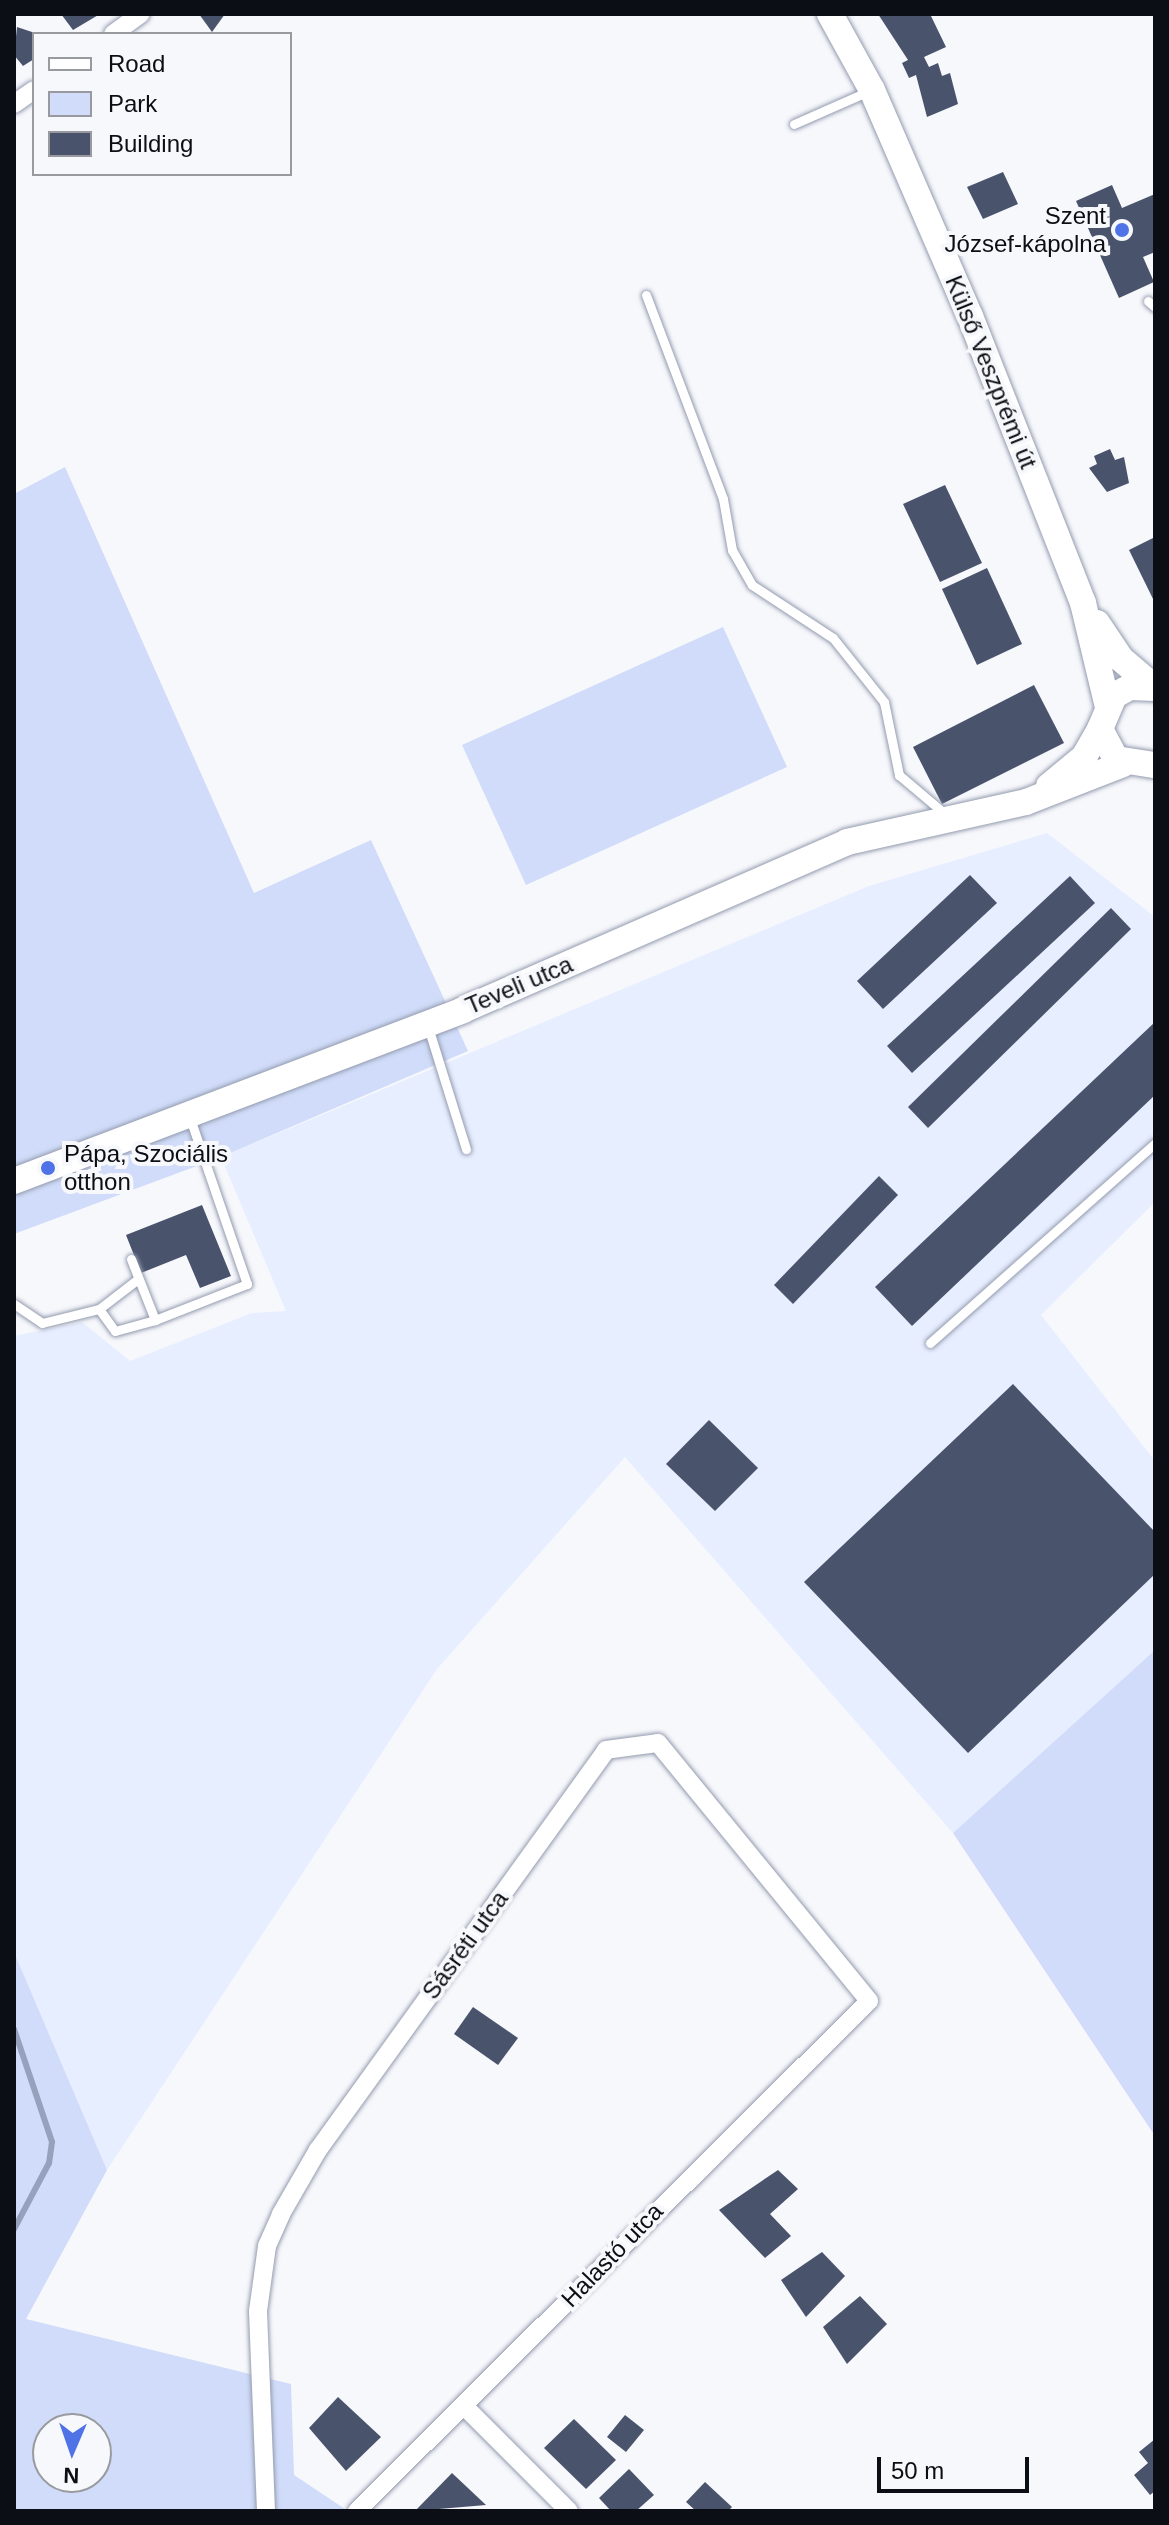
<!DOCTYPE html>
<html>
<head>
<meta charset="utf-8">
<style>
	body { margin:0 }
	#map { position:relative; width:1169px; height:2525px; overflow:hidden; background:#f7f8fc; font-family:Helvetica,sans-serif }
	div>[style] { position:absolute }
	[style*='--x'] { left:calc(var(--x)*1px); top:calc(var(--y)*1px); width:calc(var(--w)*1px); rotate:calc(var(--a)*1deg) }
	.built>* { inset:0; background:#e7eeff }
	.green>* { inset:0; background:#d0dcf9 }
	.stream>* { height:6px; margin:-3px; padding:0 3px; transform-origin:3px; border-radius:3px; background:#95a1bd }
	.building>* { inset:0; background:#49536c }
	.roads { filter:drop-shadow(0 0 2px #939bae) drop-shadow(0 0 2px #939bae) }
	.lane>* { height:9px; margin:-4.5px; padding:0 4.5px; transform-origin:4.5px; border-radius:4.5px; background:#fff }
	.street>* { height:18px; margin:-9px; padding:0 9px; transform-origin:9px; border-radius:9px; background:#fff }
	.secondary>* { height:26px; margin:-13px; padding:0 13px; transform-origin:13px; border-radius:13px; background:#fff }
	.dots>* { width:22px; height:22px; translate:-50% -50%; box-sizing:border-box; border:4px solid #f7f8fc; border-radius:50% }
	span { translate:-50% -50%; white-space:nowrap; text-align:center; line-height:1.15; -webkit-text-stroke:8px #f7f8fc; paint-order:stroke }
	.poi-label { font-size:24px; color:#0b0e14 }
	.right { translate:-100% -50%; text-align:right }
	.left { translate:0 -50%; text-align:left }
	.street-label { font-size:24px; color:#0b0e14 }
	.frame { position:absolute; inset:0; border:16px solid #0b0e14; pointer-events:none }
	.legend { position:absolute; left:32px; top:32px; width:260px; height:144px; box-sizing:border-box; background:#f7f8fc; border:2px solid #999a9f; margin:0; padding:10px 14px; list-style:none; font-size:24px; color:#0b0e14 }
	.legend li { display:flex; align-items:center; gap:16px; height:40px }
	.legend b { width:40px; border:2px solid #999a9f }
	.north { position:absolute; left:32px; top:2413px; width:80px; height:80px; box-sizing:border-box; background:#f7f8fc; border:2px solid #999a9f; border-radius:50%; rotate:182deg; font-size:22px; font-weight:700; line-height:32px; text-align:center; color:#0b0e14 }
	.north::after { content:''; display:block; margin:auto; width:28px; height:36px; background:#4f73e7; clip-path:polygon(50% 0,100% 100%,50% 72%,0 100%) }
	.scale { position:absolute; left:877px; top:2457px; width:152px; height:36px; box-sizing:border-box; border:4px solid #0b0e14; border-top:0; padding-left:10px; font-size:24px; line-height:28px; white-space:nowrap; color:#0b0e14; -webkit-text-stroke:6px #f7f8fc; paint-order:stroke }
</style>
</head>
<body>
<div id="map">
	<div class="built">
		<div style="clip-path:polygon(1047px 833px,1155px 917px,1155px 1202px,1041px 1315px,1155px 1461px,1155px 1650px,953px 1833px,625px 1457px,437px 1669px,107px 2170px,14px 1952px,14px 1336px,82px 1322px,130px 1361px,252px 1313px,286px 1311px,221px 1157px,869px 886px)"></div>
	</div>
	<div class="green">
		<div style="clip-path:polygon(65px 467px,254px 893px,371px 840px,468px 1051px,221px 1157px,14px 1234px,14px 494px)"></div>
		<div style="clip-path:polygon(723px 627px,787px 767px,526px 885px,462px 745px)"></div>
		<div style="clip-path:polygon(1155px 1650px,1155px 2136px,953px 1833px)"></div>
		<div style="clip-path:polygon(evenodd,14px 1952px,107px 2170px,26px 2319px,291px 2384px,294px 2475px,348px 2511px,14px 2511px,14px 1952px,48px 2429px,96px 2429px,96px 2477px,48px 2477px,48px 2429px)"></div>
	</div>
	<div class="stream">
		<div style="--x:14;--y:2029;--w:119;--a:71.4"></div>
		<div style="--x:52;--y:2142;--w:21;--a:98"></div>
		<div style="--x:49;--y:2163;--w:75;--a:117.9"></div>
	</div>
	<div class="building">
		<div style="clip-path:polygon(61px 14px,100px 14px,73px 30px)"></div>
		<div style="clip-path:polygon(199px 14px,225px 14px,212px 32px)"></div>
		<div style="clip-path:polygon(878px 14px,930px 14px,946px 47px,924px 57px,929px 67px,938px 63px,942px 76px,950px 73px,958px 104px,927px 117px,916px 75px,909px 78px,902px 63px,908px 60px)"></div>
		<div style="clip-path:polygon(17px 27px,38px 34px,34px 59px,23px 66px,14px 55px)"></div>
		<div style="clip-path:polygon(1003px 172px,1018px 204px,983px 219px,967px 187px)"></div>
		<div style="clip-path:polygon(1112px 185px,1122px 208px,1155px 194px,1155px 252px,1143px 257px,1154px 282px,1119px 298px,1076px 201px)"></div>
		<div style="clip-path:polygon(1110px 449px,1115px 460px,1124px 457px,1129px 483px,1107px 492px,1089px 468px,1097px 464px,1094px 456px)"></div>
		<div style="clip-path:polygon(945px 485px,982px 563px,940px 582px,903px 504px)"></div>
		<div style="clip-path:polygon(1155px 537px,1155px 603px,1129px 550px)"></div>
		<div style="clip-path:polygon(987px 568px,1022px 644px,977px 665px,942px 589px)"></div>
		<div style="clip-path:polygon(1034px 685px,1064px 743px,942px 804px,913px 747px)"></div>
		<div style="clip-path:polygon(970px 875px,997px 903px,883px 1009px,857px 981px)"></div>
		<div style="clip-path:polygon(1070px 876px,1095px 903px,912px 1073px,887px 1046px)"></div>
		<div style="clip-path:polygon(1111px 908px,1131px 929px,928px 1128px,908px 1107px)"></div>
		<div style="clip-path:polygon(1155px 1022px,1155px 1095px,912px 1326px,875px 1287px)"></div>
		<div style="clip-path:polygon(879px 1176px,898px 1195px,793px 1304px,774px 1285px)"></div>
		<div style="clip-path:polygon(202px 1205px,231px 1276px,200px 1288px,186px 1255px,141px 1273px,126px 1235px)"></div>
		<div style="clip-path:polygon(1013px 1384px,1155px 1532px,1155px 1574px,968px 1753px,804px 1582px)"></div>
		<div style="clip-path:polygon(709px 1420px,758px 1468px,715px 1511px,666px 1464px)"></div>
		<div style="clip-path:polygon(473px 2007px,518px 2038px,498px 2065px,454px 2034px)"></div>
		<div style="clip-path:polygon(778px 2170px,798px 2189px,770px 2214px,791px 2236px,765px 2258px,719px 2210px)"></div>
		<div style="clip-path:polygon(822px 2252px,845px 2276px,806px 2317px,781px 2280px)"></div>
		<div style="clip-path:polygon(860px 2296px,887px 2324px,847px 2364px,823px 2327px)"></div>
		<div style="clip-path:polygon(338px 2397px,381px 2437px,346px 2471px,309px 2428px)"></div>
		<div style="clip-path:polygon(625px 2415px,644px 2430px,626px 2452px,607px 2437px)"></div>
		<div style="clip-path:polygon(574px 2419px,616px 2460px,586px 2489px,544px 2448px)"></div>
		<div style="clip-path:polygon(1155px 2439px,1155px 2491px,1150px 2495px,1134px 2475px,1148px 2463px,1139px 2452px)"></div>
		<div style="clip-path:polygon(629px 2469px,654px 2495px,636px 2511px,611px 2511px,599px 2498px)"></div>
		<div style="clip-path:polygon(452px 2473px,486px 2505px,415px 2511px)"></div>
		<div style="clip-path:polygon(705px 2482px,732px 2507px,728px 2511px,696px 2511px,686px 2502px)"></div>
	</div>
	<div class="roads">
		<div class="lane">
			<div style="--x:794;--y:124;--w:84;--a:-23.8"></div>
			<div style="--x:646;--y:295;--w:218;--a:69.3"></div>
			<div style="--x:723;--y:499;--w:52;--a:80"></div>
			<div style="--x:732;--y:550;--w:40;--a:60.3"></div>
			<div style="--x:752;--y:585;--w:97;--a:33.2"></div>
			<div style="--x:833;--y:638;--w:82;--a:51.4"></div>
			<div style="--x:884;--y:702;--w:75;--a:78.4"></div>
			<div style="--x:899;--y:775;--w:59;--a:40.2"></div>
			<div style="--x:1148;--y:301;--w:9;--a:41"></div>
			<div style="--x:428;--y:1027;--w:128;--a:72.7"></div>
			<div style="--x:131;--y:1259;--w:66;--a:68.5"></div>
			<div style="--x:155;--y:1320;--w:99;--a:-21.4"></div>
			<div style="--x:247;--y:1284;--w:176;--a:-109"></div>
			<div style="--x:14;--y:1304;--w:34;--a:34"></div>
			<div style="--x:42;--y:1323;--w:59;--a:-13.8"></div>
			<div style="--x:99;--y:1309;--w:49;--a:-37.6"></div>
			<div style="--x:99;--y:1309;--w:27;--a:54"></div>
			<div style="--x:115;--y:1331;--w:41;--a:-15.4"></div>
			<div style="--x:930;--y:1343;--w:301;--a:-41.6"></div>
		</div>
		<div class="street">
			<div style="--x:113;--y:34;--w:34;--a:-36"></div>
			<div style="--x:14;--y:104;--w:24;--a:-35"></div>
			<div style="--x:465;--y:2407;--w:147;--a:45"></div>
			<div style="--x:266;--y:2511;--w:200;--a:-92.3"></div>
			<div style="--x:258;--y:2311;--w:66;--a:-82.1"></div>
			<div style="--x:267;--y:2246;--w:35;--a:-66"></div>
			<div style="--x:281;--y:2214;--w:74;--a:-60"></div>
			<div style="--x:318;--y:2150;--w:493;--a:-54.2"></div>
			<div style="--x:606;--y:1750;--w:52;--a:-7.7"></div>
			<div style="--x:658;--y:1743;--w:333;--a:50.7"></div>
			<div style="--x:869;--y:2001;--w:723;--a:135.11"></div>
		</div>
		<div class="secondary">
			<div style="--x:830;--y:14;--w:87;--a:61.1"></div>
			<div style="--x:872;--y:90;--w:246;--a:66.6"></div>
			<div style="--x:970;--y:316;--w:308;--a:68.5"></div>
			<div style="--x:1083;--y:603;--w:103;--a:76.5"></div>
			<div style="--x:1097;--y:623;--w:43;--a:56.3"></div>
			<div style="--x:1121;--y:659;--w:45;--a:40.5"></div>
			<div style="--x:1155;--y:688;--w:25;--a:-178"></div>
			<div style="--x:1130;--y:687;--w:18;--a:151"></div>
			<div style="--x:1114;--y:696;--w:36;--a:113"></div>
			<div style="--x:1100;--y:729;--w:34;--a:62"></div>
			<div style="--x:1116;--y:759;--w:39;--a:9"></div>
			<div style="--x:1049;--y:786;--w:45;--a:-39.6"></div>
			<div style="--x:1084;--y:757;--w:32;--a:-60"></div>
			<div style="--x:14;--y:1181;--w:480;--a:-20.8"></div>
			<div style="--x:463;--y:1010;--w:419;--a:-23.6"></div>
			<div style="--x:847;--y:842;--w:183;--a:-12.6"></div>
			<div style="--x:1026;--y:802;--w:104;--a:-21.4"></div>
		</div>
	</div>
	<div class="dots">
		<div style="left:1122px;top:230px;background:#4f73e7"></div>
		<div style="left:48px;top:1168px;background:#4f73e7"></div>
	</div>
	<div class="poi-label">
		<span class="right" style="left:1106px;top:230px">Szent<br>József-kápolna</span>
		<span class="left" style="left:64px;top:1168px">Pápa, Szociális<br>otthon</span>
	</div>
	<div class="street-label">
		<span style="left:991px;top:372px;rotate:68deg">Külső Veszprémi út</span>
		<span style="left:519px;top:985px;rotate:-23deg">Teveli utca</span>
		<span style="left:465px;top:1945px;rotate:-54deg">Sásréti utca</span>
		<span style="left:612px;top:2255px;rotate:-46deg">Halastó utca</span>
	</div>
	<div class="frame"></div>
	<ul class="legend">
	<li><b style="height:10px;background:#fff"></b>Road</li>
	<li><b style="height:22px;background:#d0dcf9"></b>Park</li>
	<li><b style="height:22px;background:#49536c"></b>Building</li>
	</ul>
	<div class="north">N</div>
	<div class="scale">50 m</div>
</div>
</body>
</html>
